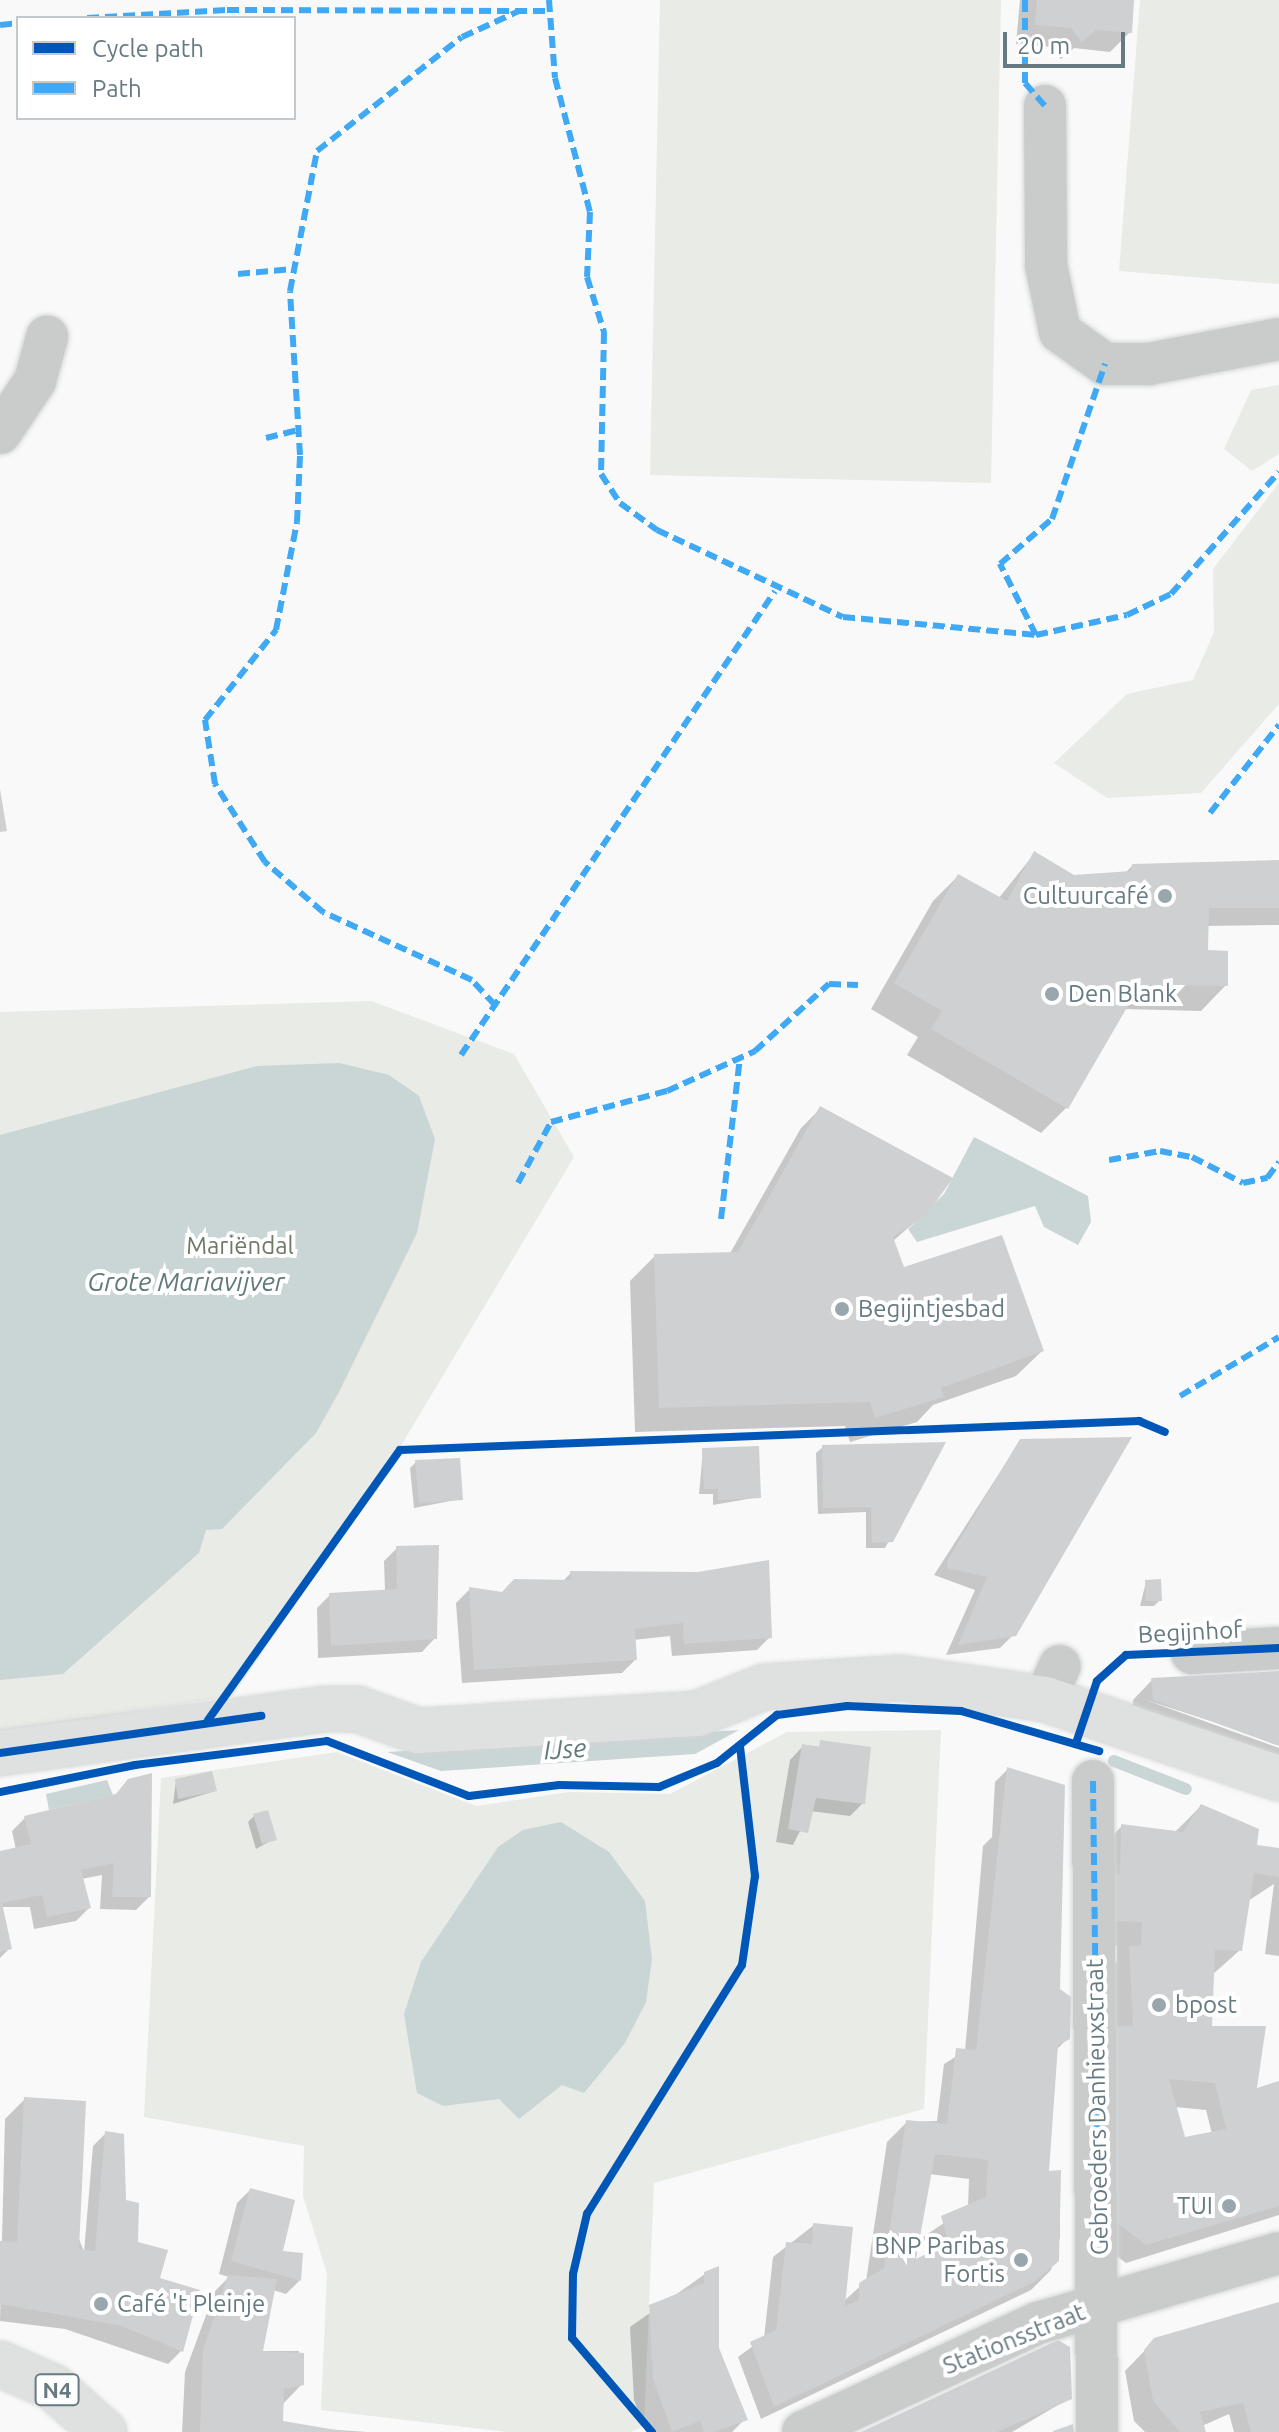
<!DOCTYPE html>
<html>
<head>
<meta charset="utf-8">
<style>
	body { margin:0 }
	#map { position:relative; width:1279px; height:2432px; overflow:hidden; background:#f9f9f9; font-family:Ubuntu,sans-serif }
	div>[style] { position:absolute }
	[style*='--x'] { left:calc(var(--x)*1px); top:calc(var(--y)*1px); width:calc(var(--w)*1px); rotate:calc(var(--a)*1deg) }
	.green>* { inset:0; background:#e8ebe6 }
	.water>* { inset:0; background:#cad5d6 }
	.shadow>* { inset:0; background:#0003 }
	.stream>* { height:12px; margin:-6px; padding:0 6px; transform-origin:6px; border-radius:6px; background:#cad5d6 }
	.building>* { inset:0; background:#ced0d1 }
	.roads { filter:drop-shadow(0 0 2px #d4d5d6) drop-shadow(0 0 2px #d4d5d6) }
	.minor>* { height:42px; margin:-21px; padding:0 21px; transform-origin:21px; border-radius:21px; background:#cacccc }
	.major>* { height:44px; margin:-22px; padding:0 22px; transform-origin:22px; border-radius:22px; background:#dfe0e0 }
	.quiet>* { height:6px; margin-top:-3px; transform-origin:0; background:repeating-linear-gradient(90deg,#3fa9f5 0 12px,transparent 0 18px) }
	.cycleway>* { height:8px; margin:-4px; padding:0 4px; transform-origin:4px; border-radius:4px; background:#0057b8 }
	.dots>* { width:22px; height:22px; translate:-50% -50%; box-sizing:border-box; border:4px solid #fff; border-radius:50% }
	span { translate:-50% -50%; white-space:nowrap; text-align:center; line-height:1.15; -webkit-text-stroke:8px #fff; paint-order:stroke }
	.shield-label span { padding:2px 6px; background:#fff; border:2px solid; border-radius:6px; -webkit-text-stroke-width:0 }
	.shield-label { font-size:22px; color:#667a81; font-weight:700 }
	.poi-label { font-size:24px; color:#667a81 }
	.right { translate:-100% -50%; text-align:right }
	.left { translate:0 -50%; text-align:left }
	.park-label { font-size:24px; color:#6d7a65 }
	.street-label { font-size:24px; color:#667a81 }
	.water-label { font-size:26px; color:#61797b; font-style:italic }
	.legend { position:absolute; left:16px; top:16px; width:280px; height:104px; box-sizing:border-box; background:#fff; border:2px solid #c2cacd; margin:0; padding:10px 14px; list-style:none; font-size:24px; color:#667a81 }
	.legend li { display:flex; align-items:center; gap:16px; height:40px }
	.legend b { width:40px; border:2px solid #c2cacd }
	.scale { position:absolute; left:1003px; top:32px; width:122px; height:36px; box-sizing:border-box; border:4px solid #667a81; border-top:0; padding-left:10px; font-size:24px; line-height:28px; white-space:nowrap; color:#667a81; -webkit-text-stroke:6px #fff; paint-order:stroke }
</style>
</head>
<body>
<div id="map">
	<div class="green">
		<div style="clip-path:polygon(660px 0,1001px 0,991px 483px,650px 475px)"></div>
		<div style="clip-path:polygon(1140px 0,1279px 0,1279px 284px,1119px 271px)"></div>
		<div style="clip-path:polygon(1279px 385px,1279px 454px,1252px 471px,1224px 449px,1251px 390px)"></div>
		<div style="clip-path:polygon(1279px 483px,1279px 704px,1201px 793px,1107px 798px,1054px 763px,1127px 694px,1193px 680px,1214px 632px,1213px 569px)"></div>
		<div style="clip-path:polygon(371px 1001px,514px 1054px,574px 1157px,393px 1459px,233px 1696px,0 1733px,0 1012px)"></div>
		<div style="clip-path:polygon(941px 1730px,924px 2109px,654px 2183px,644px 2426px,631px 2432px,507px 2432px,321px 2410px,327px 2274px,303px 2196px,304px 2146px,144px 2117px,161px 1778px,337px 1752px,476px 1806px,569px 1792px,670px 1794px,787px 1732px)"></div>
	</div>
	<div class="water">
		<div style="clip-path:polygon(339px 1063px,389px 1075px,419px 1096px,435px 1139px,417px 1233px,339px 1392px,316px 1433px,222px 1529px,206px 1530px,199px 1553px,63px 1674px,0 1680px,0 1135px,257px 1066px)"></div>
		<div style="clip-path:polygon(974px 1137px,1088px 1196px,1091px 1222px,1078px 1245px,1044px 1227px,1035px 1206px,917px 1242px,908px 1229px,944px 1194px)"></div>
		<div style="clip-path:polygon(739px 1730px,695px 1754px,441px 1771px,387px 1752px)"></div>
		<div style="clip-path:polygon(107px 1780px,113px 1795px,49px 1810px,46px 1794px)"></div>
		<div style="clip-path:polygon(561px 1822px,609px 1852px,645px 1901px,652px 1959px,646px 2002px,625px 2043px,584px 2093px,562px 2085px,519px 2119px,499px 2099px,443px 2106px,417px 2093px,404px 2014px,421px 1962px,498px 1847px,523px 1830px)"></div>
	</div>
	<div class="shadow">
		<div style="clip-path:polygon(1020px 0,1132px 0,1130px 32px,1110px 52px,1074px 48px,1061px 59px,1052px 47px,1016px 44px)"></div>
		<div style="clip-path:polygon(1034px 854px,1074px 877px,1125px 873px,1132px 866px,1279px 862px,1279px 925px,1206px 926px,1206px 952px,1226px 985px,1201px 1011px,1124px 1009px,1066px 1108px,1041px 1133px,907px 1055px,918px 1037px,871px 1009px,933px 901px,958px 876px,998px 899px)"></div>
		<div style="clip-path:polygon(821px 1108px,926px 1212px,892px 1242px,903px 1269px,1042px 1351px,1016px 1376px,933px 1405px,917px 1422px,850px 1442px,845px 1426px,635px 1432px,630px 1281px,655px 1256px,729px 1255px,801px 1128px)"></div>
		<div style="clip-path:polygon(1020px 1441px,1014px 1634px,1000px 1648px,946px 1655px,975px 1590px,934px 1575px)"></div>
		<div style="clip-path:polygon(943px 1444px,885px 1548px,866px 1548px,866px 1512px,818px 1514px,816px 1453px,823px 1447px)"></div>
		<div style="clip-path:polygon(703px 1450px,759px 1497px,713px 1505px,713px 1494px,699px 1494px)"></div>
		<div style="clip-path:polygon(416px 1462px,461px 1499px,414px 1508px,410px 1468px)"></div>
		<div style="clip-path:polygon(397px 1548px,435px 1638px,422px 1652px,318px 1658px,317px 1608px,330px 1595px,385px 1591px,384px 1561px)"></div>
		<div style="clip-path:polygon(571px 1573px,770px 1637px,757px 1650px,672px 1656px,670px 1636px,633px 1640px,635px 1660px,622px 1673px,462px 1683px,456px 1603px,469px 1590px,501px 1594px,562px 1582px)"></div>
		<div style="clip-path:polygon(1146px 1582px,1160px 1600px,1154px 1606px,1140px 1606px)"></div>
		<div style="clip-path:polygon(1279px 1673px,1279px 1743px,1143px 1699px,1279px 1748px,1279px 1772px,1134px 1720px,1133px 1700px,1152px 1680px)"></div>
		<div style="clip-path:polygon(803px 1746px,869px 1749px,863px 1803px,850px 1816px,810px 1811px,793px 1845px,776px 1842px,790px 1760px)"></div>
		<div style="clip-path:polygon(evenodd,1008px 1769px,1068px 2038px,1056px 2050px,1049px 2120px,1047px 2173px,1059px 2173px,1060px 2237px,1051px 2270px,1031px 2290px,761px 2419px,738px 2357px,764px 2338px,773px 2257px,814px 2225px,844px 2301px,866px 2281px,887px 2142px,907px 2122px,937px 2121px,944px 2064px,965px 2051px,983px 1846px,992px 1837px,995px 1782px,1008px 1769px,929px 2174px,969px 2179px,968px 2207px,923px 2237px,930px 2254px,914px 2262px,929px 2174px)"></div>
		<div style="clip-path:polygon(129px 1781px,149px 1897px,136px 1910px,100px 1909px,102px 1875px,81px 1879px,89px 1908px,76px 1921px,34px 1929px,30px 1907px,1px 1907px,10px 1948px,0 1958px,0 1853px,16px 1850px,12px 1831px,25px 1818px,112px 1798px)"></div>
		<div style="clip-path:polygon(176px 1781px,215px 1791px,173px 1804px)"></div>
		<div style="clip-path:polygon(evenodd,1201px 1806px,1257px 1830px,1255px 1847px,1279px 1850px,1279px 1956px,1265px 1954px,1274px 1884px,1248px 1901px,1240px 1950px,1212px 1975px,1210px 2027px,1254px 2091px,1279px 2083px,1279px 2215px,1126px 2263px,1093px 2238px,1105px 1973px,1117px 1961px,1117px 1946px,1086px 1945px,1097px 1851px,1122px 1826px,1176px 1831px,1201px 1806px,1175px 2107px,1206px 2110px,1212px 2134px,1184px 2139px,1175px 2107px)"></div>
		<div style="clip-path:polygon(254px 1816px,274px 1839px,256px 1849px,248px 1822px)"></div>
		<div style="clip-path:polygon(25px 2099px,84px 2252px,93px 2146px,106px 2133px,136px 2244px,158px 2279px,181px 2351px,168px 2364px,65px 2329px,0 2321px,5px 2119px)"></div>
		<div style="clip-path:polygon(250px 2190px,281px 2252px,301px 2255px,299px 2281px,286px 2294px,273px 2290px,260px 2351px,299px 2351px,302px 2384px,283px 2404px,281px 2426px,367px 2432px,182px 2432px,185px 2372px,215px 2291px,229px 2277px,219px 2274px,237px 2203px)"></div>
		<div style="clip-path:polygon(705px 2274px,717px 2348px,745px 2419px,732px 2432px,646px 2432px,634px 2400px,630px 2327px)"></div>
		<div style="clip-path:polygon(1279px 2304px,1279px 2432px,1234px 2432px,1229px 2414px,1202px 2426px,1204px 2432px,1145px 2432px,1134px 2421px,1125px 2371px,1155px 2340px)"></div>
		<div style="clip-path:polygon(1070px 2398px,1012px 2432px,866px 2432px)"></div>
	</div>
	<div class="stream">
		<div style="--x:1114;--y:1761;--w:77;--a:21.3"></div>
	</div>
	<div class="building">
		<div style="clip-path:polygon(1037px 0,1134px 0,1132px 33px,1096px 30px,1082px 42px,1071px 28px,1035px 25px)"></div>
		<div style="clip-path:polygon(0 789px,7px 831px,0 832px)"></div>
		<div style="clip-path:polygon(1034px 851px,1074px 875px,1131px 871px,1132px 864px,1279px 860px,1279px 908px,1209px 908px,1208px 950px,1228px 951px,1228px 986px,1140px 985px,1068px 1109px,931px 1029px,942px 1011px,894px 983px,958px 874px,1007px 901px)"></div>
		<div style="clip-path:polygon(820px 1106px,953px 1178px,927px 1214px,893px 1237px,904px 1267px,1002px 1235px,1044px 1351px,941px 1388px,944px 1397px,875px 1418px,870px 1402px,659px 1408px,654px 1254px,738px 1252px)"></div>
		<div style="clip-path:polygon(1132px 1437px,1016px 1636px,958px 1645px,987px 1577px,947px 1568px,947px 1561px,1020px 1439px)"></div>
		<div style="clip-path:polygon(946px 1442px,893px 1542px,872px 1543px,871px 1507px,823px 1508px,822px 1445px)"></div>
		<div style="clip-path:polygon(759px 1446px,761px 1498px,718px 1500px,718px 1489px,704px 1489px,702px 1448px)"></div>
		<div style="clip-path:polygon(460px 1458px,463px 1500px,419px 1503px,415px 1460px)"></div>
		<div style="clip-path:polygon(439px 1545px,437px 1639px,331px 1646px,329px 1593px,397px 1589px,396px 1546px)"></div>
		<div style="clip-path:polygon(769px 1560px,772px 1638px,684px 1644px,683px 1623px,674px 1624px,635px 1629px,637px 1660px,474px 1670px,469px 1587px,502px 1592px,514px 1579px,571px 1580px,570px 1571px,698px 1572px)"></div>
		<div style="clip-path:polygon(1161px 1579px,1162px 1601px,1146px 1601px,1145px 1580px)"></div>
		<div style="clip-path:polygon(1279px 1671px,1279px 1746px,1153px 1700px,1151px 1678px)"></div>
		<div style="clip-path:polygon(820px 1740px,871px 1747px,865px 1804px,816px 1798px,808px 1833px,788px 1829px,802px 1744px,819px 1747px)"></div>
		<div style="clip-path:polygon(evenodd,1007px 1767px,1065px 1785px,1060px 1989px,1071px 1997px,1070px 2039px,1058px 2045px,1049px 2171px,1061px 2170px,1059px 2261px,1034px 2282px,774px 2407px,750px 2342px,776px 2330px,786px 2242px,812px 2244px,813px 2223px,853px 2227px,845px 2306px,859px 2300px,859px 2283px,884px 2268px,906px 2120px,947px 2124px,956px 2048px,976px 2050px,1007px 1767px,935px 2154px,988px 2160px,986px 2197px,941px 2216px,949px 2243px,916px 2259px,935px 2154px)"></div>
		<div style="clip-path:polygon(212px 1771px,217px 1791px,178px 1799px,175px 1779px)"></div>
		<div style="clip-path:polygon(152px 1773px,151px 1897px,112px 1897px,114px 1863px,81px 1870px,91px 1908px,47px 1917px,42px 1895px,2px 1903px,12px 1949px,0 1952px,0 1851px,31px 1844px,24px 1816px,116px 1794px,128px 1779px)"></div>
		<div style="clip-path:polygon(evenodd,1201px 1804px,1259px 1829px,1257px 1845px,1279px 1848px,1279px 1877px,1254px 1873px,1242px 1951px,1215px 1950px,1212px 2026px,1266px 2026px,1257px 2088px,1279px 2081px,1279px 2206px,1146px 2245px,1112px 2219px,1116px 2026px,1133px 2026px,1129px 1946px,1141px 1945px,1142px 1922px,1110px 1921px,1108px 1872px,1120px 1873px,1121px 1824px,1183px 1832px,1201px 1804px,1169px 2079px,1215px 2083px,1226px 2129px,1185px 2137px,1169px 2079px)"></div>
		<div style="clip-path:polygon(268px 1810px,277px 1840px,262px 1844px,253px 1814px)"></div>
		<div style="clip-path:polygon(24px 2097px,86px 2101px,79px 2249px,95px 2251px,105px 2131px,124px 2134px,126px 2200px,139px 2203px,138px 2242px,168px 2250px,160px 2278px,200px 2290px,183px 2352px,122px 2326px,0 2304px,0 2241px,17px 2242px)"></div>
		<div style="clip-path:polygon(250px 2188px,295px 2200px,283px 2251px,303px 2253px,301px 2281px,231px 2261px)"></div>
		<div style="clip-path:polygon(719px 2266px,719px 2348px,748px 2420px,714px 2432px,704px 2432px,700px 2421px,672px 2432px,653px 2379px,649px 2305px,704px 2283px,704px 2272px)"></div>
		<div style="clip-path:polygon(228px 2275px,277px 2279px,263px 2351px,304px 2353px,304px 2385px,284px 2389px,283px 2421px,348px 2432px,200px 2432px,203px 2350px)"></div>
		<div style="clip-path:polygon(1279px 2302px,1279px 2432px,1251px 2432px,1243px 2403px,1200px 2412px,1206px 2432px,1180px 2432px,1153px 2401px,1144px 2350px,1154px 2338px)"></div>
		<div style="clip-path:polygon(1058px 2340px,1070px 2347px,1072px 2399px,997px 2432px,861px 2432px)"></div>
		<div style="clip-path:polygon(1073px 2424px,1074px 2432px,1053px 2432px,1053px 2431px)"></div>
	</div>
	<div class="roads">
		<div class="minor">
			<div style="--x:1045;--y:106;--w:159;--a:89.6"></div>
			<div style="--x:1046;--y:265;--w:68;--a:78.2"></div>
			<div style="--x:1060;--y:332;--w:55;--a:35.4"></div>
			<div style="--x:1105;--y:364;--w:44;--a:0"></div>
			<div style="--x:1149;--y:364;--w:132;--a:-10.9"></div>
			<div style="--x:0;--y:433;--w:63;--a:-56.1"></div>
			<div style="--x:35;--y:381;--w:46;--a:-74.7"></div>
			<div style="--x:1192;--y:1653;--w:87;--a:-3.3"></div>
			<div style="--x:1045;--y:1699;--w:36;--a:-66"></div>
			<div style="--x:1093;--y:1781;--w:651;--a:89.65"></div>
			<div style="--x:803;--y:2432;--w:259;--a:-24.9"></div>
			<div style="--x:1038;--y:2323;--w:251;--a:-16.2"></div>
		</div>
		<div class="major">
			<div style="--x:0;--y:1753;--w:328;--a:-7.7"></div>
			<div style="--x:325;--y:1709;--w:32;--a:0"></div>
			<div style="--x:357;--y:1709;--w:65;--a:19.8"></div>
			<div style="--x:418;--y:1731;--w:280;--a:-3.5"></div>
			<div style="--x:697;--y:1714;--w:72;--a:-21.9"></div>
			<div style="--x:764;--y:1687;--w:136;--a:-3.8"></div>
			<div style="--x:900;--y:1678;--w:147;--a:8.2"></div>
			<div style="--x:1045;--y:1699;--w:247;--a:18.7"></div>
			<div style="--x:0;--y:2364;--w:58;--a:23.5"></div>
			<div style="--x:53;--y:2387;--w:68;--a:41.4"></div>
		</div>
	</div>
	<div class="quiet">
		<div style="--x:549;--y:0;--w:78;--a:85.6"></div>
		<div style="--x:555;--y:78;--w:138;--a:75.4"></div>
		<div style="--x:590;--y:212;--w:65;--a:92.6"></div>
		<div style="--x:587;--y:277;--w:58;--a:72.8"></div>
		<div style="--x:604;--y:332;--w:142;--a:91.2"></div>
		<div style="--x:601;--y:474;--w:35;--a:57"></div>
		<div style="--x:620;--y:503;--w:46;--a:36.1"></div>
		<div style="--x:657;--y:530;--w:205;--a:25.1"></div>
		<div style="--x:843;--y:617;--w:194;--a:5.3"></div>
		<div style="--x:1036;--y:635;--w:93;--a:-12.4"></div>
		<div style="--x:1127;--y:615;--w:49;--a:-25.5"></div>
		<div style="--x:1171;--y:594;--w:163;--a:-48.5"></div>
		<div style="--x:1025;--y:0;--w:83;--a:90"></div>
		<div style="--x:1025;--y:83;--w:30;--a:49"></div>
		<div style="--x:87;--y:18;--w:140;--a:-3.3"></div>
		<div style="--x:227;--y:10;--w:319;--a:0.2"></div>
		<div style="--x:0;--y:25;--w:18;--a:-6"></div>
		<div style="--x:238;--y:274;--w:55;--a:-5.2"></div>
		<div style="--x:266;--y:438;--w:33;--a:-14"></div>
		<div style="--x:1036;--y:635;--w:80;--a:-116.9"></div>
		<div style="--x:1000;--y:564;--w:69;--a:-40.9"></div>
		<div style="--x:1052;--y:519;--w:164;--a:-71.1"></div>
		<div style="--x:1210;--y:813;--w:112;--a:-51.9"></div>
		<div style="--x:495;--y:1005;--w:34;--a:-133"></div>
		<div style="--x:472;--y:980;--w:164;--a:-155.5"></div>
		<div style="--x:323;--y:912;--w:77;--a:-139.2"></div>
		<div style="--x:265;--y:862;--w:93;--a:-122.7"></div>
		<div style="--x:215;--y:784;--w:65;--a:-98.9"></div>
		<div style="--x:205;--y:720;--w:115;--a:-51.7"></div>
		<div style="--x:276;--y:630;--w:110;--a:-79"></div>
		<div style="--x:297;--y:522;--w:67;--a:-87.4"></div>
		<div style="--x:300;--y:455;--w:164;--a:-93.5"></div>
		<div style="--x:290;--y:291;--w:143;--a:-79.1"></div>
		<div style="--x:317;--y:151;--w:184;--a:-38.2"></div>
		<div style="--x:462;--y:37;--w:63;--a:-24.5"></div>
		<div style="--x:461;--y:1055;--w:560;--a:-55.91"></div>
		<div style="--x:1109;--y:1160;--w:52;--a:-10"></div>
		<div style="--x:1160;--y:1151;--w:33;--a:11"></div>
		<div style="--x:1192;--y:1157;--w:57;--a:27"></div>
		<div style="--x:1243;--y:1183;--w:25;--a:-12"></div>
		<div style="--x:1267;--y:1178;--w:20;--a:-53"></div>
		<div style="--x:518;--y:1183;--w:69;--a:-61.6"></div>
		<div style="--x:551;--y:1122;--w:120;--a:-15"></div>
		<div style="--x:667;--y:1091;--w:97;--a:-24.4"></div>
		<div style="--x:755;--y:1051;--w:100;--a:-42.2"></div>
		<div style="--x:829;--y:984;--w:29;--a:2"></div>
		<div style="--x:721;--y:1219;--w:163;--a:-83.3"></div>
		<div style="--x:1180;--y:1396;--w:115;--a:-30.8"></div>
		<div style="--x:1093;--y:1781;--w:438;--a:89.3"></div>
	</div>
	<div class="cycleway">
		<div style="--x:208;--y:1720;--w:331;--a:-54.6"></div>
		<div style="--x:400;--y:1450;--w:740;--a:-2.25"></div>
		<div style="--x:1139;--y:1421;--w:28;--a:23"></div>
		<div style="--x:1076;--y:1743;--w:65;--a:-71.3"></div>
		<div style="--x:1097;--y:1681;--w:39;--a:-42"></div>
		<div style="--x:1126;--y:1655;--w:153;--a:-2.6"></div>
		<div style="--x:0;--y:1753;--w:264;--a:-8.1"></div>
		<div style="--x:0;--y:1792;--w:138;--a:-11.3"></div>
		<div style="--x:135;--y:1765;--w:193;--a:-7.1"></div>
		<div style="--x:327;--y:1741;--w:152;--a:21.2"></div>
		<div style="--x:469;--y:1796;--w:91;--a:-7"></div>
		<div style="--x:559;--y:1785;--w:100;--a:1.1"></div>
		<div style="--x:659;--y:1787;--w:63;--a:-22.5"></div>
		<div style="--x:717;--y:1763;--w:77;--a:-38.7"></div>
		<div style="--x:777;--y:1715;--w:71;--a:-7.3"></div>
		<div style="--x:847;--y:1706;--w:114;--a:2.5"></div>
		<div style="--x:961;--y:1711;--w:144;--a:16.2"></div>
		<div style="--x:652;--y:2432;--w:123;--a:-130.4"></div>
		<div style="--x:572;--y:2338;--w:64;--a:-89.1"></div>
		<div style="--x:573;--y:2274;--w:62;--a:-76.9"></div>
		<div style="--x:587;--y:2214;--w:293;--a:-58.1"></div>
		<div style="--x:742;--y:1965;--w:90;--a:-81.7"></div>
		<div style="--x:755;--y:1876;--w:131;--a:-96.6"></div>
	</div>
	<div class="dots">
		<div style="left:1165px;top:896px;background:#99a6ab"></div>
		<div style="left:1052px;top:994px;background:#99a6ab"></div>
		<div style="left:842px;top:1309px;background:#99a6ab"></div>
		<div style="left:1159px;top:2005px;background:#99a6ab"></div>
		<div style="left:1229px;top:2206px;background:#99a6ab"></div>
		<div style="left:1021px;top:2260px;background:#99a6ab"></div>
		<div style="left:101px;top:2304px;background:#99a6ab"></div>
	</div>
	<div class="shield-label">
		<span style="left:57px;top:2390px">N4</span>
	</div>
	<div class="poi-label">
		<span class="right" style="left:1149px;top:896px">Cultuurcafé</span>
		<span class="left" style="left:1068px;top:994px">Den Blank</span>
		<span class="left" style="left:858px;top:1309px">Begijntjesbad</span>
		<span class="left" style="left:1175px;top:2005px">bpost</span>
		<span class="right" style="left:1213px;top:2206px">TUI</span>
		<span class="right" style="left:1005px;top:2260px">BNP Paribas<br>Fortis</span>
		<span class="left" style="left:117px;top:2304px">Café 't Pleinje</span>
	</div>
	<div class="park-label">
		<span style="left:240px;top:1246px">Mariëndal</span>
	</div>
	<div class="street-label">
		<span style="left:1190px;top:1632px;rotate:-3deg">Begijnhof</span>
		<span style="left:1097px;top:2107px;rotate:-91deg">Gebroeders Danhieuxstraat</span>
		<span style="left:1014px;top:2339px;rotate:-22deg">Stationsstraat</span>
	</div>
	<div class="water-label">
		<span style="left:186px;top:1282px">Grote Mariavijver</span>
		<span style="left:565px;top:1749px;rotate:-4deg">IJse</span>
	</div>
	<ul class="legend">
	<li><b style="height:10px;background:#0057b8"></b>Cycle path</li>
	<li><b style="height:10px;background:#3fa9f5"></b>Path</li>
	</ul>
	<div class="scale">20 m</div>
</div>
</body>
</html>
